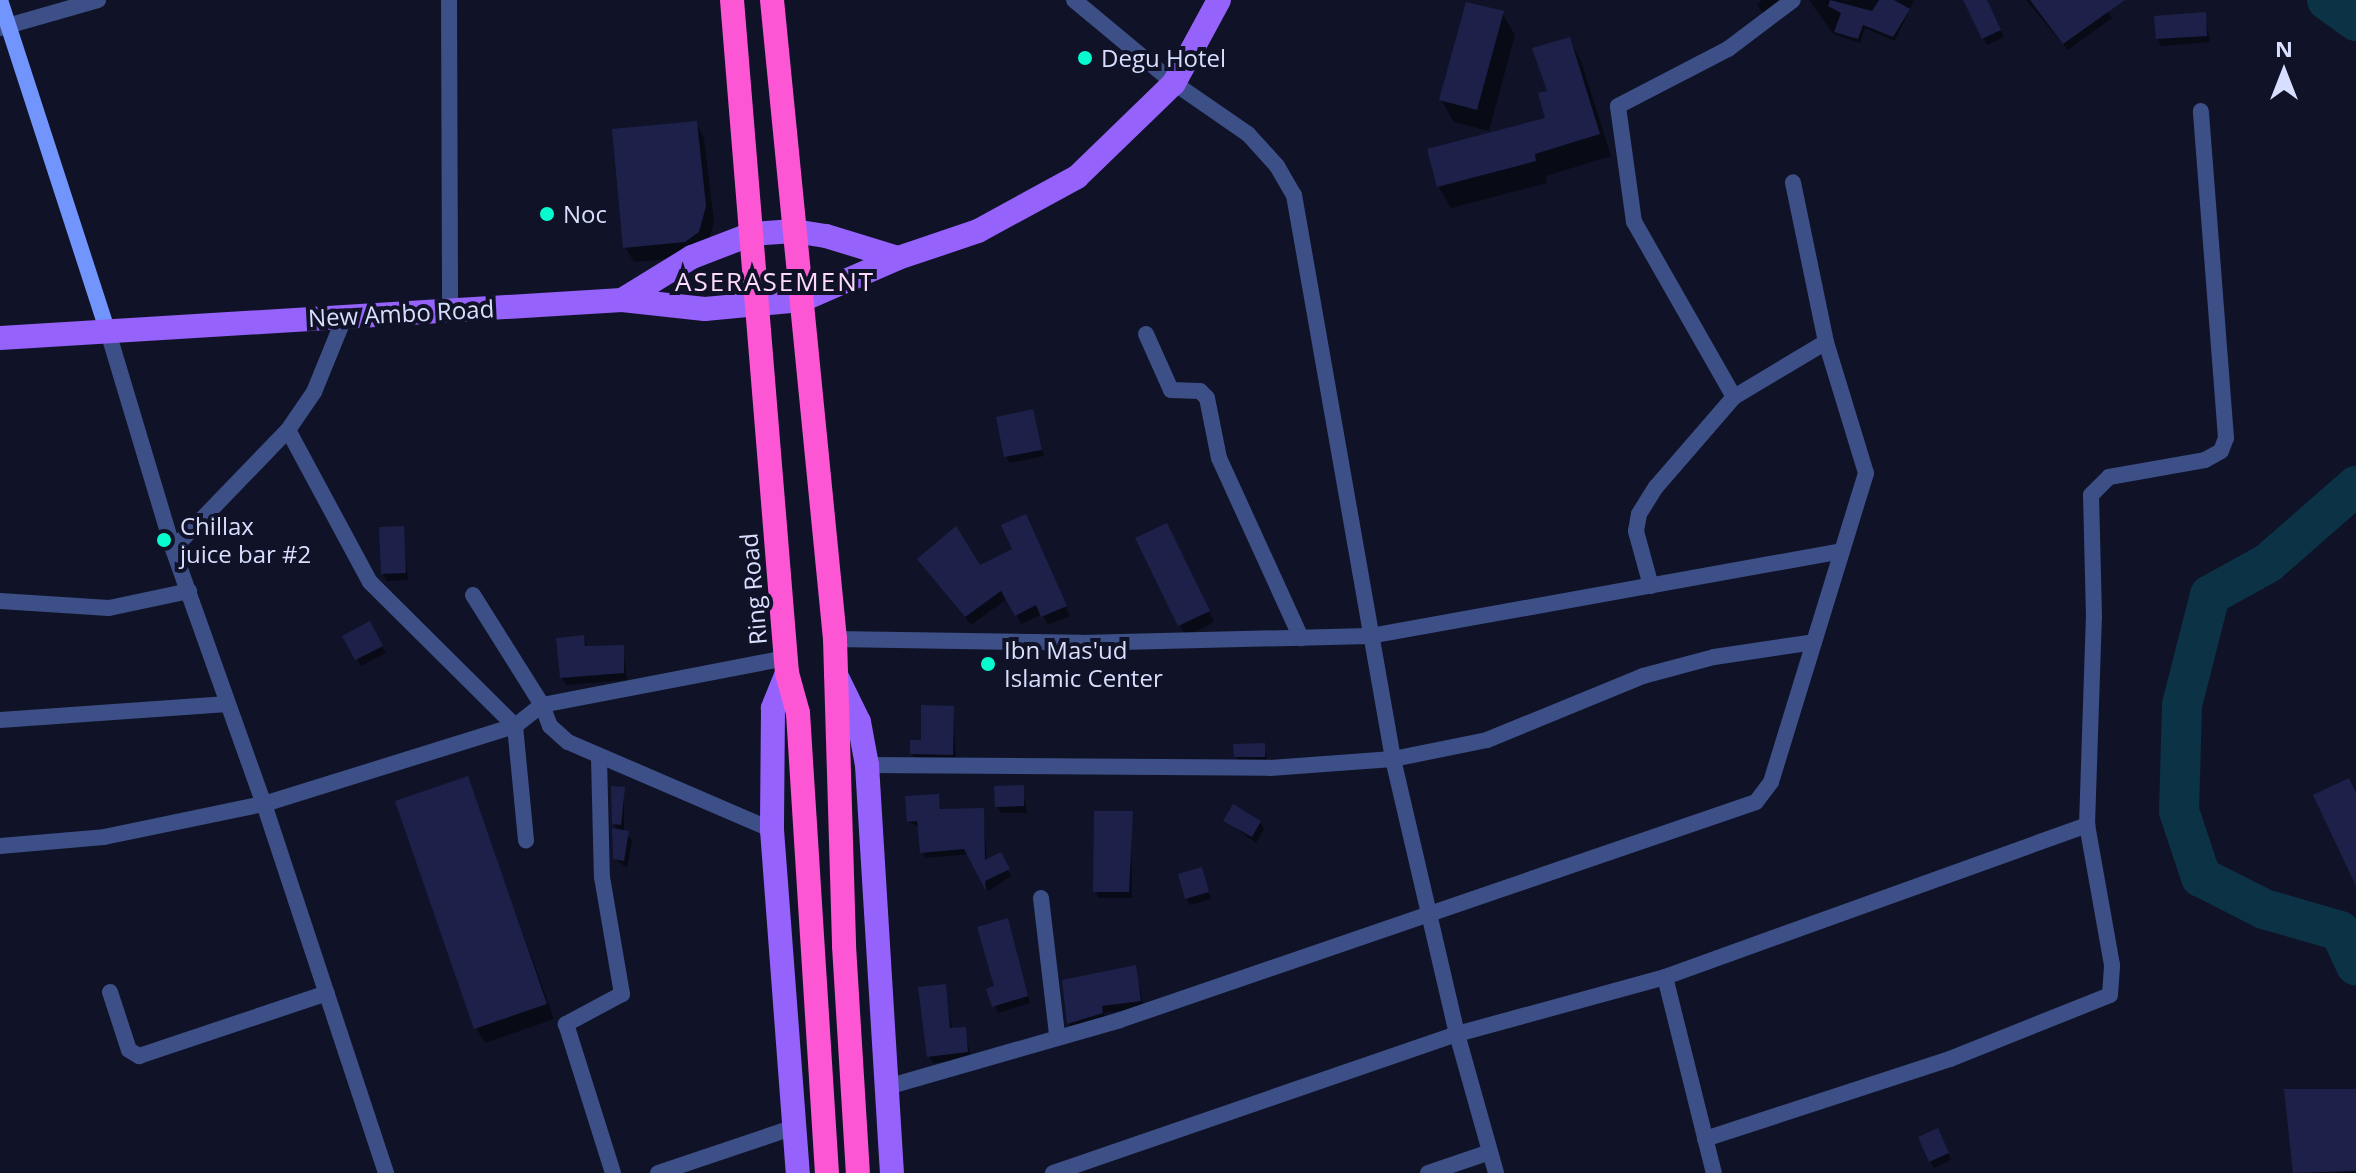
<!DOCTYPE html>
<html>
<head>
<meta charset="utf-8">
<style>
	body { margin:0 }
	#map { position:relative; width:2356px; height:1173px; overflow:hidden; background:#101328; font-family:"Open Sans",sans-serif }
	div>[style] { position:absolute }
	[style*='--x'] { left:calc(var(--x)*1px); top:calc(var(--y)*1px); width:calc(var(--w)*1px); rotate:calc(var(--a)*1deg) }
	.shadow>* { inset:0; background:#0007 }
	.river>* { height:40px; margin:-20px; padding:0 20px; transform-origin:20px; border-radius:20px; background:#0c3246 }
	.building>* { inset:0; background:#1d2049 }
	.street>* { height:16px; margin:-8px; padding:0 8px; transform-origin:8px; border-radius:8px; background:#3c4f86 }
	.secondary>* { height:16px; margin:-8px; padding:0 8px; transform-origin:8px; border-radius:8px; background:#7195fc }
	.primary>* { height:24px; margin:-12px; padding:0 12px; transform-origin:12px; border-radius:12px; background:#9662fc }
	.highway>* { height:24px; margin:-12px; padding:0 12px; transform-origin:12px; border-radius:12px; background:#fc56d5 }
	.dots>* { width:22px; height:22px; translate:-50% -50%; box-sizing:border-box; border:4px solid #101328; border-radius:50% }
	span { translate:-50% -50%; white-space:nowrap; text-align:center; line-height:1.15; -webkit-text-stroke:8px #101328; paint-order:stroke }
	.poi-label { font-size:24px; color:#d8dffe }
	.left { translate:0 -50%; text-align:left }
	.street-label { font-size:24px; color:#d8dffe }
	.neighbourhood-label { font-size:26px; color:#fedafc; letter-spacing:2px }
	.north { position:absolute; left:2244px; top:32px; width:80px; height:80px; -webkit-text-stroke:6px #101328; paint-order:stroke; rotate:0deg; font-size:22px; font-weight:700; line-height:32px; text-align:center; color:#d8dffe }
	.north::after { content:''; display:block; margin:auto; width:28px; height:36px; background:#d8dffe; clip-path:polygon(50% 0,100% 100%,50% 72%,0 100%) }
</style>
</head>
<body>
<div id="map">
	<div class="shadow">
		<div style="clip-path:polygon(1762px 0,1783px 0,1764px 14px,1757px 5px)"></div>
		<div style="clip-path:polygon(1809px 0,1914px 0,1895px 41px,1865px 28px,1860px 43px,1833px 34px)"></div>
		<div style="clip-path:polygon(2026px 0,2100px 0,2112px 18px,2068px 50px)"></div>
		<div style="clip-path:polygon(1992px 12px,2004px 37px,1987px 45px,1983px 38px)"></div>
		<div style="clip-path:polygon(1502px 13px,1515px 35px,1489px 131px,1454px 122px,1441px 100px)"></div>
		<div style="clip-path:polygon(2205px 14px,2210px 42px,2161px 46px,2157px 39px)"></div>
		<div style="clip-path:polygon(1569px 39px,1581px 61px,1611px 156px,1546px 176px,1547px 183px,1451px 208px,1438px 186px,1547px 119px)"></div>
		<div style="clip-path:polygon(696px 123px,704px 138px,714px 222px,707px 247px,693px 257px,634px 262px,625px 247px)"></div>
		<div style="clip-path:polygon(1032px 411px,1044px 456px,1010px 463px,1006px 456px)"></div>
		<div style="clip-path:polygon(1030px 526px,1070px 616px,1048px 625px,1042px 614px,1021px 624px,1008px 598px,971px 625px,919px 559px,980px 568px,1014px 550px)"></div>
		<div style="clip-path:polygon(403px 528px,408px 580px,387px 581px,383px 574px)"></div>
		<div style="clip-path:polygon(1172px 536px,1214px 622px,1186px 636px,1180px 625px)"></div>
		<div style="clip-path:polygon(369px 624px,386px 653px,361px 666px,345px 637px)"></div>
		<div style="clip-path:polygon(583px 637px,588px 648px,623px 647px,627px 680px,566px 685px,562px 678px)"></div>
		<div style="clip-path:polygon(953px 708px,956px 761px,916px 761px,912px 754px)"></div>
		<div style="clip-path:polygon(1263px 745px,1268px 763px,1240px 763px,1236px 756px)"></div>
		<div style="clip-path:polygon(467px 778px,554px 1019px,485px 1043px,476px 1028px)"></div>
		<div style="clip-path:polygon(1022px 787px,1027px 813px,1001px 813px,997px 806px)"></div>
		<div style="clip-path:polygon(624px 789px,624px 832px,632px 840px,627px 868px,615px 859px,618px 831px,614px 823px)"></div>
		<div style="clip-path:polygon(938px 796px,942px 811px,983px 810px,987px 861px,1000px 855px,1011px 876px,988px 891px,969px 854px,925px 858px,919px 827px,909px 822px)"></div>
		<div style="clip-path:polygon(1131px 813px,1132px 898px,1099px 898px,1095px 891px)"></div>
		<div style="clip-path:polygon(1226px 821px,1260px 822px,1264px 829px,1256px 843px)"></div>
		<div style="clip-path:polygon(1201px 869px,1211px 899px,1190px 905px,1186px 898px)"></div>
		<div style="clip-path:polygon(1007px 921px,1030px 1003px,998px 1013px,989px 990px,996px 988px)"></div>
		<div style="clip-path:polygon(1135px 967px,1144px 1008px,1104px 1013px,1106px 1020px,1073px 1030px,1069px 1023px)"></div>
		<div style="clip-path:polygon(945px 986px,952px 1030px,965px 1029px,971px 1059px,933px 1063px,929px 1056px)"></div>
		<div style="clip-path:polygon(2287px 1091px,2356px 1091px,2356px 1173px,2295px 1173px)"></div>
		<div style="clip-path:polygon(1942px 1137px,1951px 1160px,1934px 1168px,1930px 1161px)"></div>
	</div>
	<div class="river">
		<div style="--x:2327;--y:0;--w:36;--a:36"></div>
		<div style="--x:2356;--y:486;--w:117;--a:138.8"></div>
		<div style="--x:2268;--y:563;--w:66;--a:151.1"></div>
		<div style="--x:2210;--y:595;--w:114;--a:104.3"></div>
		<div style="--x:2182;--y:705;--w:106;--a:91.6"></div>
		<div style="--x:2179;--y:811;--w:70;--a:71.6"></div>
		<div style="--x:2201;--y:877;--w:71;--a:26.9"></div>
		<div style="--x:2264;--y:909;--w:79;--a:16.1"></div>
		<div style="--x:2340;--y:931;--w:38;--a:65"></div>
	</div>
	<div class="building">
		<div style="clip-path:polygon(1830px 0,1872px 11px,1879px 0,1894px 0,1910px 9px,1893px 37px,1863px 25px,1858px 39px,1834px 32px,1841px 13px,1828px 6px)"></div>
		<div style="clip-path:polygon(1963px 0,1987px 0,2001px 30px,1982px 39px)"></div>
		<div style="clip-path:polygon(2030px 0,2125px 0,2063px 44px)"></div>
		<div style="clip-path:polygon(1466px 2px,1504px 11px,1477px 110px,1439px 100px)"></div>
		<div style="clip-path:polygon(2206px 12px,2207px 36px,2156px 39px,2154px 16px)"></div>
		<div style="clip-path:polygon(1570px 37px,1600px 134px,1535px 154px,1536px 161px,1437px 187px,1427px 149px,1545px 118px,1538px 93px,1547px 91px,1532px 48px)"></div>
		<div style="clip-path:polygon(697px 121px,706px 206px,699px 232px,685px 242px,623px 248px,612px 129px)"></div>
		<div style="clip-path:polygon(1033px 409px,1042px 450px,1004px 457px,996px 417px)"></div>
		<div style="clip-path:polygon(1026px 514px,1067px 606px,1041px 617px,1036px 605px,1015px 616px,1001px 591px,965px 617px,917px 559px,956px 526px,980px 565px,1012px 549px,1001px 525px)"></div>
		<div style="clip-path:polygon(1167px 523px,1210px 611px,1178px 626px,1135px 538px)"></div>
		<div style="clip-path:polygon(404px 526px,406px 573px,381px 574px,379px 527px)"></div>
		<div style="clip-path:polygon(370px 621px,383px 646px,355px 660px,342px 636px)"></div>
		<div style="clip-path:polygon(584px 635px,585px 646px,624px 645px,624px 673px,560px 678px,556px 638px)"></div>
		<div style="clip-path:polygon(921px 705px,954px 706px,953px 755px,910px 754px,910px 740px,921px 740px)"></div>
		<div style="clip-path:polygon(1265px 743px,1265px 757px,1234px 757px,1233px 744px)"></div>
		<div style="clip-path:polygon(468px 776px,547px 1004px,474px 1029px,395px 801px)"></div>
		<div style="clip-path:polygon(2349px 778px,2356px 793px,2356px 886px,2313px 795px)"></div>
		<div style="clip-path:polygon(1024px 785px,1024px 806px,995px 807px,994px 786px)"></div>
		<div style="clip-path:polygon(611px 786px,625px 787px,621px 825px,612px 824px)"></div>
		<div style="clip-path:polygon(939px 794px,940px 809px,984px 808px,985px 860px,1001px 852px,1010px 869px,985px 881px,986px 891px,964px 849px,920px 853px,917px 821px,907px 822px,905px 796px)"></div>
		<div style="clip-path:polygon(1233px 804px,1261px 821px,1252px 837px,1223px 821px)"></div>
		<div style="clip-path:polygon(1094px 811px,1133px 811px,1129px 892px,1093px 892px)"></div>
		<div style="clip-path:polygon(612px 828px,629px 831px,624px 861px,613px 859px)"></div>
		<div style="clip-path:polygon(1202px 867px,1209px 892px,1185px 899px,1178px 874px)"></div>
		<div style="clip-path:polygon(1008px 918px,1028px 996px,992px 1007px,986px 989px,994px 986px,977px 927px)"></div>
		<div style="clip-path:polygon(1136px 965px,1141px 1001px,1102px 1006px,1103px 1013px,1067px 1024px,1062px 980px)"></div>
		<div style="clip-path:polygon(946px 984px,950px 1028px,966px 1027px,968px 1052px,927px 1057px,918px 987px)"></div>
		<div style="clip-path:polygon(2284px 1089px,2356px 1089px,2356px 1171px,2293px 1173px)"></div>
		<div style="clip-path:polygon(1938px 1128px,1949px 1153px,1929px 1162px,1918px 1137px)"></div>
	</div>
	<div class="street">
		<div style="--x:449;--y:0;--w:310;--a:89.8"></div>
		<div style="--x:1074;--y:0;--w:130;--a:39.7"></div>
		<div style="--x:1174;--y:83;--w:90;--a:34.6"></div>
		<div style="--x:1248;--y:134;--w:43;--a:47.8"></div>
		<div style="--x:1277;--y:166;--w:34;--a:60"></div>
		<div style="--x:1294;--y:195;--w:573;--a:80.04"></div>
		<div style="--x:1393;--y:759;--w:282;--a:76.9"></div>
		<div style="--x:1457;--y:1034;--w:144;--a:74.3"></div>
		<div style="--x:0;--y:28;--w:102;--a:-15.9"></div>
		<div style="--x:108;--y:332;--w:227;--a:73.3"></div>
		<div style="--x:173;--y:549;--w:271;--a:70.4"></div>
		<div style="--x:264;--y:804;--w:263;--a:-17.3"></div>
		<div style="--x:515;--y:726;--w:34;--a:-38"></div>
		<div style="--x:542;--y:705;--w:249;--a:-10.9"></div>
		<div style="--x:1146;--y:334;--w:61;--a:65.9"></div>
		<div style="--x:1171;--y:390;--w:29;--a:2"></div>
		<div style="--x:1200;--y:391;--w:10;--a:45"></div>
		<div style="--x:1207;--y:398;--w:61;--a:78.7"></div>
		<div style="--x:1219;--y:458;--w:198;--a:65.5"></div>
		<div style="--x:1734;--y:397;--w:202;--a:-119.7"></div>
		<div style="--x:1634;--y:222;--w:117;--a:-97.9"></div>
		<div style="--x:1618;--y:106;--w:124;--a:-27.4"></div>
		<div style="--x:1728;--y:49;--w:81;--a:-37"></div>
		<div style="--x:288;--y:430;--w:173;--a:61.7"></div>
		<div style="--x:370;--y:582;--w:204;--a:44.8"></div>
		<div style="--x:515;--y:726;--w:115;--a:84.5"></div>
		<div style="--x:173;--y:549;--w:165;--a:-46"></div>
		<div style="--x:288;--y:430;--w:46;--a:-55.6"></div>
		<div style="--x:314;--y:392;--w:82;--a:-67.8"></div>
		<div style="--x:1651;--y:586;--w:57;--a:-105.3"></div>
		<div style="--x:1636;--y:531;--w:17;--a:-80"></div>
		<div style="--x:1639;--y:514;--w:32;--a:-58"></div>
		<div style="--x:1656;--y:487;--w:119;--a:-49.1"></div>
		<div style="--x:1734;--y:397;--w:107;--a:-30.9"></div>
		<div style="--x:473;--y:595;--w:130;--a:57.9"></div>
		<div style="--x:542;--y:705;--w:22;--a:69"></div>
		<div style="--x:550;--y:726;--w:24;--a:42"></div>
		<div style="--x:568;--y:742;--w:222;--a:23.3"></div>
		<div style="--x:0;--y:601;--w:109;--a:3.7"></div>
		<div style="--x:109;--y:608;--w:82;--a:-12"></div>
		<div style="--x:835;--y:639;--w:246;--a:0.9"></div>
		<div style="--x:1081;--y:643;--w:289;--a:-1.4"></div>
		<div style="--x:1370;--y:636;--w:475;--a:-10.2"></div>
		<div style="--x:0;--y:720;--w:228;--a:-4"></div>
		<div style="--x:599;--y:758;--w:119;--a:88.6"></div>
		<div style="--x:602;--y:877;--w:119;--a:80.3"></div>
		<div style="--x:622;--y:994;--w:64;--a:151.8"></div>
		<div style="--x:566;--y:1024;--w:156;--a:72.5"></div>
		<div style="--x:867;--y:765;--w:403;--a:0.4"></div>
		<div style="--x:1270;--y:768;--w:123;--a:-4.2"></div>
		<div style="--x:1393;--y:759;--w:96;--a:-11.4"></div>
		<div style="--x:1487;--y:740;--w:169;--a:-22.3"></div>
		<div style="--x:1643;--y:676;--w:73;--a:-15"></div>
		<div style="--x:1714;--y:657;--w:101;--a:-8.5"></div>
		<div style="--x:0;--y:846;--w:104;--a:-4.9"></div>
		<div style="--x:104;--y:837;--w:163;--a:-11.7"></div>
		<div style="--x:264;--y:804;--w:389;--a:71.7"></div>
		<div style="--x:1041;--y:898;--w:137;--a:83.3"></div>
		<div style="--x:1665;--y:977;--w:202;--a:76"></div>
		<div style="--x:110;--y:992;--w:61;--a:71.9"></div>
		<div style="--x:129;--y:1050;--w:12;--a:31"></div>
		<div style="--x:139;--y:1056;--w:198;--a:-18.5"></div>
		<div style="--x:887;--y:1087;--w:242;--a:-16"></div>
		<div style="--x:1120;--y:1020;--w:672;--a:-18.92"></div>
		<div style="--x:1756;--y:802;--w:25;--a:-53"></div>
		<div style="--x:1771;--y:782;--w:323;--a:-72.9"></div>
		<div style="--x:1866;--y:473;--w:137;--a:-107"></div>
		<div style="--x:1826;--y:342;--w:163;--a:-101.7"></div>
		<div style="--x:1705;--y:1139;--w:258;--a:-18.1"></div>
		<div style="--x:1950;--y:1059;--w:172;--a:-21.8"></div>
		<div style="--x:2110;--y:995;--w:30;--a:-86"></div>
		<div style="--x:2112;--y:965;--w:142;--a:-100.1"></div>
		<div style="--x:2087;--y:825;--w:208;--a:-88.1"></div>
		<div style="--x:2094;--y:617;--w:122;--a:-91.4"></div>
		<div style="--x:2091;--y:495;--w:25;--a:-45"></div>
		<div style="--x:2109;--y:477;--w:97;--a:-10"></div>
		<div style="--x:2205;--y:460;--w:18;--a:-29"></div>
		<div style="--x:2221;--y:451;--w:14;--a:-69"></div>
		<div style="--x:2226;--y:438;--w:328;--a:-94.4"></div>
		<div style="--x:658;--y:1173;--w:145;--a:-18.6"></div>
		<div style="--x:1053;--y:1173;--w:427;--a:-19"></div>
		<div style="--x:1457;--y:1034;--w:216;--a:-15.3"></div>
		<div style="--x:1665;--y:977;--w:449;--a:-19.8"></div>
		<div style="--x:1428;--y:1173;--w:65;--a:-18.7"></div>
	</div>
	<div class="secondary">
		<div style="--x:0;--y:0;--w:349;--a:72"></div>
	</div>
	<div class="primary">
		<div style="--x:622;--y:300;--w:82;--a:-31.6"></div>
		<div style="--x:692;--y:257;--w:64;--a:-21"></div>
		<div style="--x:752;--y:234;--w:42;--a:-4.1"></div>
		<div style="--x:794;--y:231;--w:32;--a:9"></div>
		<div style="--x:826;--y:236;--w:75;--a:17"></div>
		<div style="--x:0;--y:338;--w:623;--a:-3.5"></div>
		<div style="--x:622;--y:300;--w:83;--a:6.2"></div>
		<div style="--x:705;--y:309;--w:97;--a:-5.3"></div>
		<div style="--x:802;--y:300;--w:105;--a:-23.6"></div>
		<div style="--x:898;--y:258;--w:84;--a:-18.6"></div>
		<div style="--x:978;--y:231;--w:113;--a:-28.6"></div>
		<div style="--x:1077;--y:177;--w:135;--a:-44.1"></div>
		<div style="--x:1174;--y:83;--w:94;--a:-61.5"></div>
		<div style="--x:787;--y:673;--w:38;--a:112"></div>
		<div style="--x:773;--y:708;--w:122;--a:90.5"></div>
		<div style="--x:772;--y:830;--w:344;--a:85.7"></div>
		<div style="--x:836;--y:675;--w:52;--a:63.9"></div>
		<div style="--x:859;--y:722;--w:44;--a:79.5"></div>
		<div style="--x:867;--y:765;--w:409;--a:86.5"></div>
	</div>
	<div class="highway">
		<div style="--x:732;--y:0;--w:675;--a:85.33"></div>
		<div style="--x:787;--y:673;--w:41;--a:74.6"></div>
		<div style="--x:798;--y:713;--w:461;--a:86.4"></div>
		<div style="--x:772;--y:0;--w:642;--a:84.37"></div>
		<div style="--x:835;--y:639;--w:307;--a:88.3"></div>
		<div style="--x:844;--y:946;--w:227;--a:86.5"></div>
	</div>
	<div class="dots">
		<div style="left:1085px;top:58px;background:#08fbce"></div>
		<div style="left:547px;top:214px;background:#08fbce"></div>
		<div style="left:164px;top:540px;background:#08fbce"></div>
		<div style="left:988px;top:664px;background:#08fbce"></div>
	</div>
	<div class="poi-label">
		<span class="left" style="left:1101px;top:58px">Degu Hotel</span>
		<span class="left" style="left:563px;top:214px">Noc</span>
		<span class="left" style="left:180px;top:540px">Chillax<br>juice bar #2</span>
		<span class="left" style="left:1004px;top:664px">Ibn Mas'ud<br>Islamic Center</span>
	</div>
	<div class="street-label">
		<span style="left:401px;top:313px;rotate:-3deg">New Ambo Road</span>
		<span style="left:753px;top:589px;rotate:-95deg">Ring Road</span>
	</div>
	<div class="neighbourhood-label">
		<span style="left:775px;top:282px">ASERASEMENT</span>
	</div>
	<div class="north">N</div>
</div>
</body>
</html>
